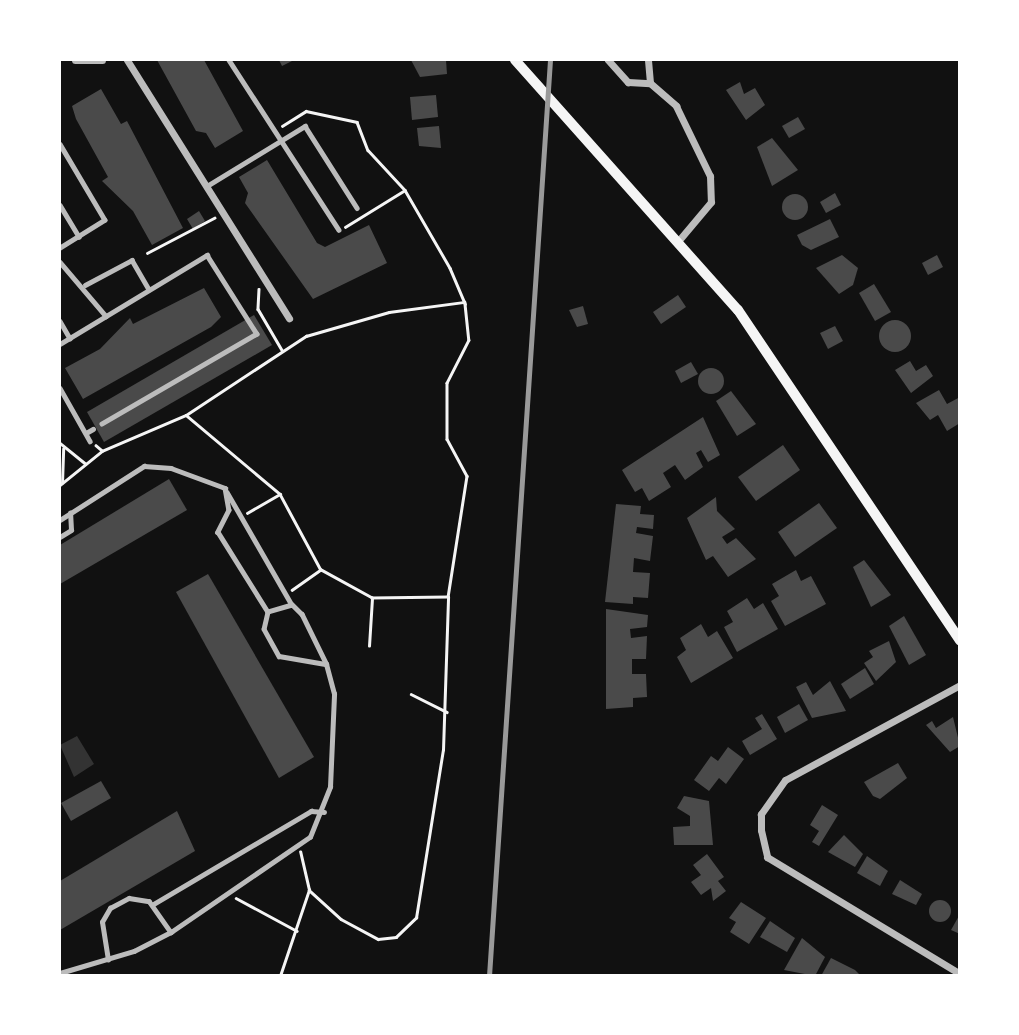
<!DOCTYPE html>
<html>
<head>
<meta charset="utf-8">
<style>
	body { margin:0 }
	#map { position:relative; width:1019px; height:1035px; overflow:hidden; background:#111; font-family:"DejaVu Sans",sans-serif }
	div>[style] { position:absolute }
	[style*='--x'] { left:calc(var(--x)*1px); top:calc(var(--y)*1px); width:calc(var(--w)*1px); rotate:calc(var(--a)*1deg) }
	.water>* { inset:0; background:#333 }
	.building>* { inset:0; background:#4a4a4a }
	.round { border-radius:50% }
	.path>* { height:2.5px; margin:-1.25px; padding:0 1.25px; transform-origin:1.25px; border-radius:1.25px; background:#f5f5f5 }
	.service>* { height:4.5px; margin:-2.25px; padding:0 2.25px; transform-origin:2.25px; border-radius:2.25px; background:#bcbcbc }
	.minor>* { height:7px; margin:-3.5px; padding:0 3.5px; transform-origin:3.5px; border-radius:3.5px; background:#bcbcbc }
	.secondary>* { height:10px; margin:-5px; padding:0 5px; transform-origin:5px; border-radius:5px; background:#f5f5f5 }
	.rail>* { height:4.5px; margin:-2.25px; padding:0 2.25px; transform-origin:2.25px; border-radius:2.25px; background:#9a9a9a }
	span { translate:-50% -50%; white-space:nowrap; text-align:center; line-height:1.15; -webkit-text-stroke:7px #fff; paint-order:stroke }
	.frame { position:absolute; inset:0; border:61px solid #fff; pointer-events:none }
</style>
</head>
<body>
<div id="map">
	<div class="water">
		<div style="clip-path:polygon(77px 736px,94px 764px,74px 777px,60px 745px)"></div>
	</div>
	<div class="building">
		<div style="clip-path:polygon(157px 60px,204px 60px,243px 131px,215px 148px,206px 133px,196px 131px)"></div>
		<div style="clip-path:polygon(279px 60px,294px 60px,282px 66px)"></div>
		<div style="clip-path:polygon(411px 60px,446px 60px,447px 74px,420px 77px)"></div>
		<div style="clip-path:polygon(740px 82px,744px 94px,755px 88px,765px 105px,746px 120px,726px 90px)"></div>
		<div style="clip-path:polygon(101px 89px,121px 124px,127px 121px,183px 228px,152px 245px,133px 211px,102px 181px,108px 177px,76px 119px,72px 106px)"></div>
		<div style="clip-path:polygon(436px 95px,438px 117px,412px 120px,410px 97px)"></div>
		<div style="clip-path:polygon(798px 117px,805px 129px,789px 138px,782px 126px)"></div>
		<div style="clip-path:polygon(439px 126px,441px 148px,419px 146px,417px 128px)"></div>
		<div style="clip-path:polygon(772px 138px,798px 170px,772px 186px,757px 147px)"></div>
		<div style="clip-path:polygon(267px 160px,317px 243px,325px 247px,369px 225px,387px 263px,313px 299px,245px 203px,248px 193px,239px 177px)"></div>
		<div style="clip-path:polygon(835px 193px,841px 205px,826px 213px,820px 202px)"></div>
		<div class="round" style="left:782px;top:194px;width:26px;height:26px"></div>
		<div style="clip-path:polygon(199px 211px,205px 221px,193px 229px,187px 219px)"></div>
		<div style="clip-path:polygon(830px 219px,839px 237px,811px 250px,802px 245px,797px 235px)"></div>
		<div style="clip-path:polygon(842px 255px,858px 268px,853px 285px,839px 294px,816px 268px)"></div>
		<div style="clip-path:polygon(937px 255px,943px 267px,928px 275px,922px 263px)"></div>
		<div style="clip-path:polygon(874px 284px,891px 312px,875px 321px,859px 293px)"></div>
		<div style="clip-path:polygon(204px 288px,221px 317px,211px 327px,83px 399px,65px 368px,100px 349px,130px 318px,133px 324px)"></div>
		<div style="clip-path:polygon(678px 295px,686px 307px,661px 324px,653px 312px)"></div>
		<div style="clip-path:polygon(583px 306px,588px 324px,577px 327px,569px 310px)"></div>
		<div style="clip-path:polygon(254px 315px,272px 345px,104px 442px,87px 412px)"></div>
		<div class="round" style="left:879px;top:320px;width:32px;height:32px"></div>
		<div style="clip-path:polygon(835px 326px,843px 341px,828px 349px,820px 333px)"></div>
		<div style="clip-path:polygon(910px 361px,916px 371px,926px 365px,933px 376px,911px 393px,895px 370px)"></div>
		<div style="clip-path:polygon(691px 362px,698px 374px,681px 383px,675px 371px)"></div>
		<div class="round" style="left:698px;top:368px;width:26px;height:26px"></div>
		<div style="clip-path:polygon(939px 390px,947px 404px,960px 397px,960px 423px,947px 431px,938px 415px,930px 420px,916px 403px)"></div>
		<div style="clip-path:polygon(731px 391px,756px 424px,737px 436px,716px 401px)"></div>
		<div style="clip-path:polygon(703px 417px,720px 455px,708px 462px,701px 450px,696px 453px,703px 467px,685px 480px,675px 465px,663px 473px,671px 487px,649px 501px,642px 488px,635px 492px,622px 470px)"></div>
		<div style="clip-path:polygon(783px 445px,800px 470px,756px 501px,738px 477px)"></div>
		<div style="clip-path:polygon(169px 479px,187px 510px,60px 584px,60px 545px)"></div>
		<div style="clip-path:polygon(716px 497px,717px 511px,735px 529px,722px 537px,727px 544px,736px 538px,756px 559px,728px 577px,713px 556px,706px 560px,687px 518px)"></div>
		<div style="clip-path:polygon(819px 503px,837px 528px,795px 557px,778px 532px)"></div>
		<div style="clip-path:polygon(616px 504px,641px 506px,640px 514px,654px 515px,653px 529px,637px 527px,636px 533px,653px 536px,650px 561px,634px 558px,633px 572px,650px 573px,648px 598px,633px 597px,633px 604px,605px 602px)"></div>
		<div style="clip-path:polygon(864px 560px,891px 595px,871px 607px,853px 567px)"></div>
		<div style="clip-path:polygon(796px 570px,801px 581px,811px 576px,826px 604px,785px 626px,771px 601px,779px 596px,772px 584px)"></div>
		<div style="clip-path:polygon(208px 574px,314px 757px,279px 778px,176px 592px)"></div>
		<div style="clip-path:polygon(747px 598px,754px 609px,763px 603px,778px 629px,737px 652px,724px 627px,733px 622px,727px 611px)"></div>
		<div style="clip-path:polygon(606px 609px,648px 615px,647px 627px,630px 629px,631px 638px,647px 636px,646px 659px,632px 659px,632px 674px,646px 674px,647px 697px,633px 698px,633px 707px,606px 709px)"></div>
		<div style="clip-path:polygon(904px 616px,926px 655px,909px 665px,889px 626px)"></div>
		<div style="clip-path:polygon(701px 624px,708px 637px,717px 631px,733px 658px,691px 683px,677px 657px,686px 650px,680px 638px)"></div>
		<div style="clip-path:polygon(889px 641px,896px 662px,876px 681px,864px 663px,873px 657px,869px 651px)"></div>
		<div style="clip-path:polygon(865px 668px,874px 684px,850px 699px,841px 684px)"></div>
		<div style="clip-path:polygon(830px 681px,846px 711px,812px 718px,796px 687px,806px 682px,813px 695px)"></div>
		<div style="clip-path:polygon(799px 704px,808px 720px,785px 733px,777px 717px)"></div>
		<div style="clip-path:polygon(762px 714px,777px 739px,750px 755px,742px 741px,762px 729px,755px 718px)"></div>
		<div style="clip-path:polygon(953px 717px,960px 746px,950px 752px,926px 725px,932px 721px,936px 728px)"></div>
		<div style="clip-path:polygon(728px 747px,744px 759px,726px 784px,719px 778px,709px 791px,694px 780px,711px 756px,718px 761px)"></div>
		<div style="clip-path:polygon(898px 763px,907px 778px,880px 799px,873px 796px,864px 782px)"></div>
		<div style="clip-path:polygon(101px 781px,111px 798px,71px 821px,61px 803px)"></div>
		<div style="clip-path:polygon(684px 796px,709px 801px,713px 845px,674px 845px,673px 827px,690px 826px,690px 816px,677px 808px)"></div>
		<div style="clip-path:polygon(822px 805px,838px 815px,819px 846px,812px 842px,819px 831px,810px 825px)"></div>
		<div style="clip-path:polygon(177px 811px,195px 851px,60px 930px,60px 881px)"></div>
		<div style="clip-path:polygon(844px 835px,863px 854px,855px 867px,828px 852px)"></div>
		<div style="clip-path:polygon(707px 854px,724px 877px,718px 881px,726px 891px,713px 901px,711px 888px,701px 895px,691px 882px,701px 875px,693px 865px)"></div>
		<div style="clip-path:polygon(867px 856px,888px 871px,880px 886px,857px 873px)"></div>
		<div style="clip-path:polygon(900px 880px,922px 894px,916px 905px,892px 894px)"></div>
		<div class="round" style="left:929px;top:900px;width:22px;height:22px"></div>
		<div style="clip-path:polygon(741px 902px,766px 918px,749px 944px,730px 932px,736px 922px,729px 918px)"></div>
		<div style="clip-path:polygon(960px 914px,960px 934px,951px 930px)"></div>
		<div style="clip-path:polygon(770px 921px,795px 938px,787px 952px,760px 937px)"></div>
		<div style="clip-path:polygon(802px 938px,825px 957px,815px 976px,784px 970px)"></div>
		<div style="clip-path:polygon(831px 958px,855px 970px,861px 976px,821px 976px)"></div>
	</div>
	<div class="path">
		<div style="--x:282;--y:126;--w:28;--a:-32"></div>
		<div style="--x:306;--y:111;--w:52;--a:12.2"></div>
		<div style="--x:357;--y:122;--w:30;--a:69"></div>
		<div style="--x:368;--y:150;--w:54;--a:47.2"></div>
		<div style="--x:405;--y:190;--w:90;--a:60"></div>
		<div style="--x:450;--y:268;--w:39;--a:67"></div>
		<div style="--x:465;--y:304;--w:36;--a:84"></div>
		<div style="--x:469;--y:340;--w:48;--a:117.1"></div>
		<div style="--x:447;--y:383;--w:56;--a:90"></div>
		<div style="--x:447;--y:439;--w:42;--a:61.6"></div>
		<div style="--x:467;--y:476;--w:122;--a:98.9"></div>
		<div style="--x:448;--y:597;--w:76;--a:179.2"></div>
		<div style="--x:372;--y:598;--w:58;--a:-151.2"></div>
		<div style="--x:321;--y:570;--w:35;--a:145"></div>
		<div style="--x:345;--y:227;--w:70;--a:-31.7"></div>
		<div style="--x:147;--y:253;--w:76;--a:-27.6"></div>
		<div style="--x:259;--y:289;--w:20;--a:93"></div>
		<div style="--x:258;--y:309;--w:48;--a:59.7"></div>
		<div style="--x:186;--y:415;--w:123;--a:40"></div>
		<div style="--x:280;--y:494;--w:86;--a:61.7"></div>
		<div style="--x:60;--y:443;--w:33;--a:39"></div>
		<div style="--x:102;--y:451;--w:91;--a:-23.2"></div>
		<div style="--x:186;--y:415;--w:144;--a:-33.4"></div>
		<div style="--x:306;--y:336;--w:86;--a:-16.1"></div>
		<div style="--x:389;--y:312;--w:76;--a:-7.6"></div>
		<div style="--x:62;--y:483;--w:34;--a:-88"></div>
		<div style="--x:60;--y:485;--w:54;--a:-39"></div>
		<div style="--x:102;--y:451;--w:8;--a:-140"></div>
		<div style="--x:247;--y:513;--w:38;--a:-30"></div>
		<div style="--x:369;--y:646;--w:48;--a:-86.4"></div>
		<div style="--x:411;--y:694;--w:40;--a:26.6"></div>
		<div style="--x:309;--y:890;--w:43;--a:42.2"></div>
		<div style="--x:341;--y:919;--w:42;--a:28.4"></div>
		<div style="--x:378;--y:939;--w:18;--a:-6"></div>
		<div style="--x:396;--y:937;--w:28;--a:-44"></div>
		<div style="--x:416;--y:918;--w:170;--a:-80.9"></div>
		<div style="--x:443;--y:750;--w:153;--a:-88.1"></div>
		<div style="--x:236;--y:898;--w:69;--a:28.4"></div>
		<div style="--x:280;--y:976;--w:91;--a:-71.4"></div>
		<div style="--x:309;--y:890;--w:39;--a:-103"></div>
	</div>
	<div class="service">
		<div style="--x:229;--y:60;--w:202;--a:57.1"></div>
		<div style="--x:60;--y:144;--w:88;--a:59.4"></div>
		<div style="--x:105;--y:220;--w:53;--a:148.1"></div>
		<div style="--x:207;--y:186;--w:115;--a:-31.5"></div>
		<div style="--x:305;--y:126;--w:97;--a:57.6"></div>
		<div style="--x:60;--y:205;--w:37;--a:59"></div>
		<div style="--x:60;--y:262;--w:71;--a:49.6"></div>
		<div style="--x:85;--y:285;--w:53;--a:-28"></div>
		<div style="--x:132;--y:260;--w:34;--a:60"></div>
		<div style="--x:60;--y:321;--w:20;--a:60"></div>
		<div style="--x:60;--y:344;--w:172;--a:-31.2"></div>
		<div style="--x:207;--y:255;--w:93;--a:57.7"></div>
		<div style="--x:257;--y:334;--w:179;--a:149.9"></div>
		<div style="--x:60;--y:388;--w:61;--a:60.5"></div>
		<div style="--x:86;--y:433;--w:8;--a:-30"></div>
		<div style="--x:227;--y:492;--w:130;--a:60.1"></div>
		<div style="--x:60;--y:520;--w:100;--a:-32.7"></div>
		<div style="--x:144;--y:466;--w:27;--a:4"></div>
		<div style="--x:171;--y:468;--w:58;--a:20.3"></div>
		<div style="--x:225;--y:488;--w:22;--a:80"></div>
		<div style="--x:229;--y:510;--w:25;--a:117"></div>
		<div style="--x:218;--y:532;--w:94;--a:58"></div>
		<div style="--x:60;--y:537;--w:13;--a:-32"></div>
		<div style="--x:71;--y:530;--w:17;--a:-93"></div>
		<div style="--x:152;--y:905;--w:185;--a:-30.6"></div>
		<div style="--x:311;--y:811;--w:13;--a:4"></div>
		<div style="--x:108;--y:960;--w:38;--a:-99"></div>
		<div style="--x:102;--y:922;--w:16;--a:-60"></div>
		<div style="--x:110;--y:908;--w:21;--a:-28"></div>
		<div style="--x:129;--y:898;--w:20;--a:9"></div>
		<div style="--x:149;--y:901;--w:38;--a:55"></div>
		<div style="--x:60;--y:973;--w:77;--a:-16.6"></div>
		<div style="--x:134;--y:951;--w:42;--a:-27.2"></div>
		<div style="--x:171;--y:932;--w:168;--a:-34.4"></div>
		<div style="--x:310;--y:837;--w:54;--a:-68.2"></div>
		<div style="--x:330;--y:787;--w:93;--a:-87.5"></div>
		<div style="--x:334;--y:694;--w:31;--a:-105"></div>
		<div style="--x:326;--y:664;--w:55;--a:-116.1"></div>
		<div style="--x:302;--y:615;--w:14;--a:-135"></div>
		<div style="--x:292;--y:605;--w:25;--a:164"></div>
		<div style="--x:268;--y:612;--w:17;--a:103"></div>
		<div style="--x:264;--y:629;--w:31;--a:61"></div>
		<div style="--x:279;--y:656;--w:48;--a:9.7"></div>
	</div>
	<div class="minor">
		<div style="--x:75;--y:60;--w:27;--a:0"></div>
		<div style="--x:127;--y:60;--w:305;--a:57.9"></div>
		<div style="--x:608;--y:60;--w:30;--a:48"></div>
		<div style="--x:628;--y:82;--w:22;--a:3"></div>
		<div style="--x:648;--y:60;--w:23;--a:85"></div>
		<div style="--x:650;--y:83;--w:35;--a:41"></div>
		<div style="--x:676;--y:106;--w:78;--a:64.1"></div>
		<div style="--x:710;--y:176;--w:26;--a:88"></div>
		<div style="--x:711;--y:202;--w:48;--a:130"></div>
		<div style="--x:960;--y:685;--w:199;--a:151.5"></div>
		<div style="--x:785;--y:780;--w:42;--a:125.2"></div>
		<div style="--x:761;--y:814;--w:16;--a:90"></div>
		<div style="--x:761;--y:830;--w:28;--a:77"></div>
		<div style="--x:767;--y:857;--w:226;--a:31.2"></div>
	</div>
	<div class="secondary">
		<div style="--x:515;--y:60;--w:335;--a:48.3"></div>
		<div style="--x:738;--y:310;--w:398;--a:56.1"></div>
	</div>
	<div class="rail">
		<div style="--x:489;--y:976;--w:918;--a:-86.19"></div>
	</div>
	<div class="frame"></div>
</div>
</body>
</html>
